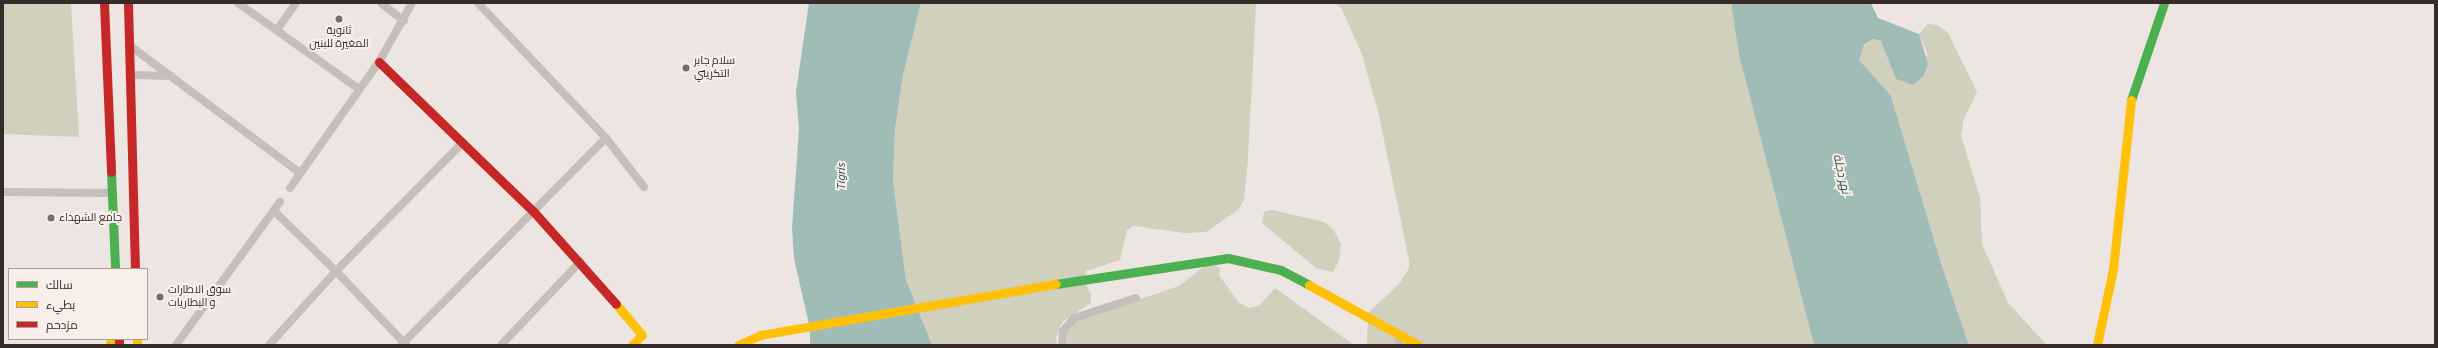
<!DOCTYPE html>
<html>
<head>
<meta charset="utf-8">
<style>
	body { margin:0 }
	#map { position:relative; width:2438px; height:348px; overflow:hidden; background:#ece5e2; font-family:"Source Sans 3",Cairo,sans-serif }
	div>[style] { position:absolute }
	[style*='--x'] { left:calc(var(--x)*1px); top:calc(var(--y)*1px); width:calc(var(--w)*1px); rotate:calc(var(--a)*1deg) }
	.green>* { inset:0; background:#d0d0bd }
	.water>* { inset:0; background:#a0bcb7 }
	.street>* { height:8px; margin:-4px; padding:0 4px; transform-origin:4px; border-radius:4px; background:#c5bebb }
	.fast>* { height:9px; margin:-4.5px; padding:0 4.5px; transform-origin:4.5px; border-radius:4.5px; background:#4caf50 }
	.slow>* { height:9px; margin:-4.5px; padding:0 4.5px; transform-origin:4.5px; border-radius:4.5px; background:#ffc107 }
	.jam>* { height:9px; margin:-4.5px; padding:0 4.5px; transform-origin:4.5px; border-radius:4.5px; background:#c62828 }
	.dots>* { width:11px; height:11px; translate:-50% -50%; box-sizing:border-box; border:2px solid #f8efea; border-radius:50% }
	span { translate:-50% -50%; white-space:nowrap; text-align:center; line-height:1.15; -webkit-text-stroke:4px #f8efea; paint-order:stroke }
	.poi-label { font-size:11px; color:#362b29 }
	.left { translate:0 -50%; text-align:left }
	.water-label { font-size:12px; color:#22544d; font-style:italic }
	.frame { position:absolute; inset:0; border:4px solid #362b29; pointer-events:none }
	.legend { position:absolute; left:8px; top:268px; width:140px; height:72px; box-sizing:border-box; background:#f8efea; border:1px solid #aaa19d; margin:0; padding:5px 7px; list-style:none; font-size:12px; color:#362b29 }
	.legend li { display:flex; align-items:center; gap:8px; height:20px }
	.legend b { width:20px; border:1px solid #aaa19d }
</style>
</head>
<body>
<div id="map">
	<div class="green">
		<div style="clip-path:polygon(3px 3px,71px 3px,79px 137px,3px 134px)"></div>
		<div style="clip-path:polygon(921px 3px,1256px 3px,1248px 158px,1244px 200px,1238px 210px,1206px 232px,1185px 233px,1133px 226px,1127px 230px,1120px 260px,1086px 271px,1085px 283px,1091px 294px,1091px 303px,1062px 322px,1056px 338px,1057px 345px,932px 345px,906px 280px,893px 181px,895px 129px,903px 75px)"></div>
		<div style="clip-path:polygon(1335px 3px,1731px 3px,1739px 55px,1814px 345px,1367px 345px,1368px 313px,1400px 283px,1409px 268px,1409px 260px,1378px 111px,1362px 55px,1342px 9px)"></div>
		<div style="clip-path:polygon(1928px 24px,1937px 25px,1948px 33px,1977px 92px,1964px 118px,1961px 135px,1980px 198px,1982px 244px,2008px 303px,2046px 344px,2051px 345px,1969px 345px,1942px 266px,1891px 96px,1859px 61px,1860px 50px,1873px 39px,1884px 43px,1890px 64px,1928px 55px,1919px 34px)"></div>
		<div style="clip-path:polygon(1272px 210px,1324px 222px,1333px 229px,1341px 244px,1339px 261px,1333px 272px,1316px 268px,1262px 223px,1264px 212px)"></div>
		<div style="clip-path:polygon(1211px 261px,1220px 269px,1219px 275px,1239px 303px,1250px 308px,1260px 305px,1275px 288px,1354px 345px,1066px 345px,1067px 332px,1076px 321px,1179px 286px)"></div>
	</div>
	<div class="water">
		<div style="clip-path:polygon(809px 3px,921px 3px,903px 75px,895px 129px,893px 181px,906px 280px,932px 345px,810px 345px,810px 329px,794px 258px,792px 228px,799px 129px,796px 92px)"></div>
		<div style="clip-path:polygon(1731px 3px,1871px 3px,1878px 18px,1919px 34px,1928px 64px,1923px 77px,1913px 85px,1896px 79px,1881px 41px,1873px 39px,1864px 45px,1859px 60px,1891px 96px,1942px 266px,1969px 345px,1814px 345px,1739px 55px)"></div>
	</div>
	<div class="street">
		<div style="--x:238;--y:3;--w:148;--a:35.4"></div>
		<div style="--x:381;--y:3;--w:29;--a:38"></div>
		<div style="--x:478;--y:3;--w:186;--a:46.5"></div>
		<div style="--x:606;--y:138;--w:62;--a:52.2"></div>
		<div style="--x:277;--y:30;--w:33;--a:-55"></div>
		<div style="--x:129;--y:45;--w:214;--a:36.8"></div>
		<div style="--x:131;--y:75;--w:40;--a:1.4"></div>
		<div style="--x:290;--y:188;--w:154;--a:-54.8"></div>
		<div style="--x:379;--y:62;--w:68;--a:-60.8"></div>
		<div style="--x:3;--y:192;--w:109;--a:0.5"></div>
		<div style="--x:274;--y:211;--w:86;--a:44.1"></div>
		<div style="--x:336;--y:271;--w:102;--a:46.6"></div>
		<div style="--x:176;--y:345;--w:177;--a:-54"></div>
		<div style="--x:269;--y:345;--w:100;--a:-47.8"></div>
		<div style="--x:336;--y:271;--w:181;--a:-45.4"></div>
		<div style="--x:401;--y:345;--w:291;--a:-45.3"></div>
		<div style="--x:501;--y:345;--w:115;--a:-46.4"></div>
		<div style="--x:1062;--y:345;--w:14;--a:-86"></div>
		<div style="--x:1063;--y:331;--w:17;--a:-50"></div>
		<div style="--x:1074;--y:318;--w:65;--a:-17.9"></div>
		<div style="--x:1399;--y:345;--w:10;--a:-90"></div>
	</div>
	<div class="fast">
		<div style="--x:2131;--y:100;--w:102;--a:-71.2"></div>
		<div style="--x:111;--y:172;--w:97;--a:87.6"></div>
		<div style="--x:1056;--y:284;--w:174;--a:-8.6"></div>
		<div style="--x:1228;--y:258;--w:54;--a:12.8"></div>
		<div style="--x:1281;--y:270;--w:32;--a:28"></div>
	</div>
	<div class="slow">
		<div style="--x:1309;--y:285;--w:124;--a:28.8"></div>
		<div style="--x:616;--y:304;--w:40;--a:50"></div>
		<div style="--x:642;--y:335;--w:14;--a:135"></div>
		<div style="--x:137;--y:339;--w:6;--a:90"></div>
		<div style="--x:110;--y:345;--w:6;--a:-81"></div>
		<div style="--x:738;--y:345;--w:24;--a:-24"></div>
		<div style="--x:760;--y:335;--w:300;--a:-9.8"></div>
		<div style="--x:2097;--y:345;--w:78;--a:-78.1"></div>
		<div style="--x:2113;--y:269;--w:170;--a:-83.9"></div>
	</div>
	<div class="jam">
		<div style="--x:104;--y:3;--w:169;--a:87.6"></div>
		<div style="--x:128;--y:3;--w:266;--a:88.5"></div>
		<div style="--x:379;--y:62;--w:216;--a:44.1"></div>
		<div style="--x:534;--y:212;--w:123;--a:48.3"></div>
		<div style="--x:119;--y:339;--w:6;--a:90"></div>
	</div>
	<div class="dots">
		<div style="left:339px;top:19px;background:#766c6a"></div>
		<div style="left:686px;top:68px;background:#766c6a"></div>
		<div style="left:51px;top:218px;background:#766c6a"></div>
		<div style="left:160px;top:297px;background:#766c6a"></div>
	</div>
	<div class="poi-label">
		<span style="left:339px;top:38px">ثانوية<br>المغيرة للبنين</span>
		<span class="left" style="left:694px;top:68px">سلام جابر<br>التكريتي</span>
		<span class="left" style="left:59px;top:218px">جامع الشهداء</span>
		<span class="left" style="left:168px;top:297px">سوق الاطارات<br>و البطاريات</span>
	</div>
	<div class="water-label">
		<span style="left:1841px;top:174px;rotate:77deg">نهر دجلة</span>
		<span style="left:842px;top:176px;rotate:-90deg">Tigris</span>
	</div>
	<div class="frame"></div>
	<ul class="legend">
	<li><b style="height:5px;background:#4caf50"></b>سالك</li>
	<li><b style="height:5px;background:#ffc107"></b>بطيء</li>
	<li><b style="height:5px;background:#c62828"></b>مزدحم</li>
	</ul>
</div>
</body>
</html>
